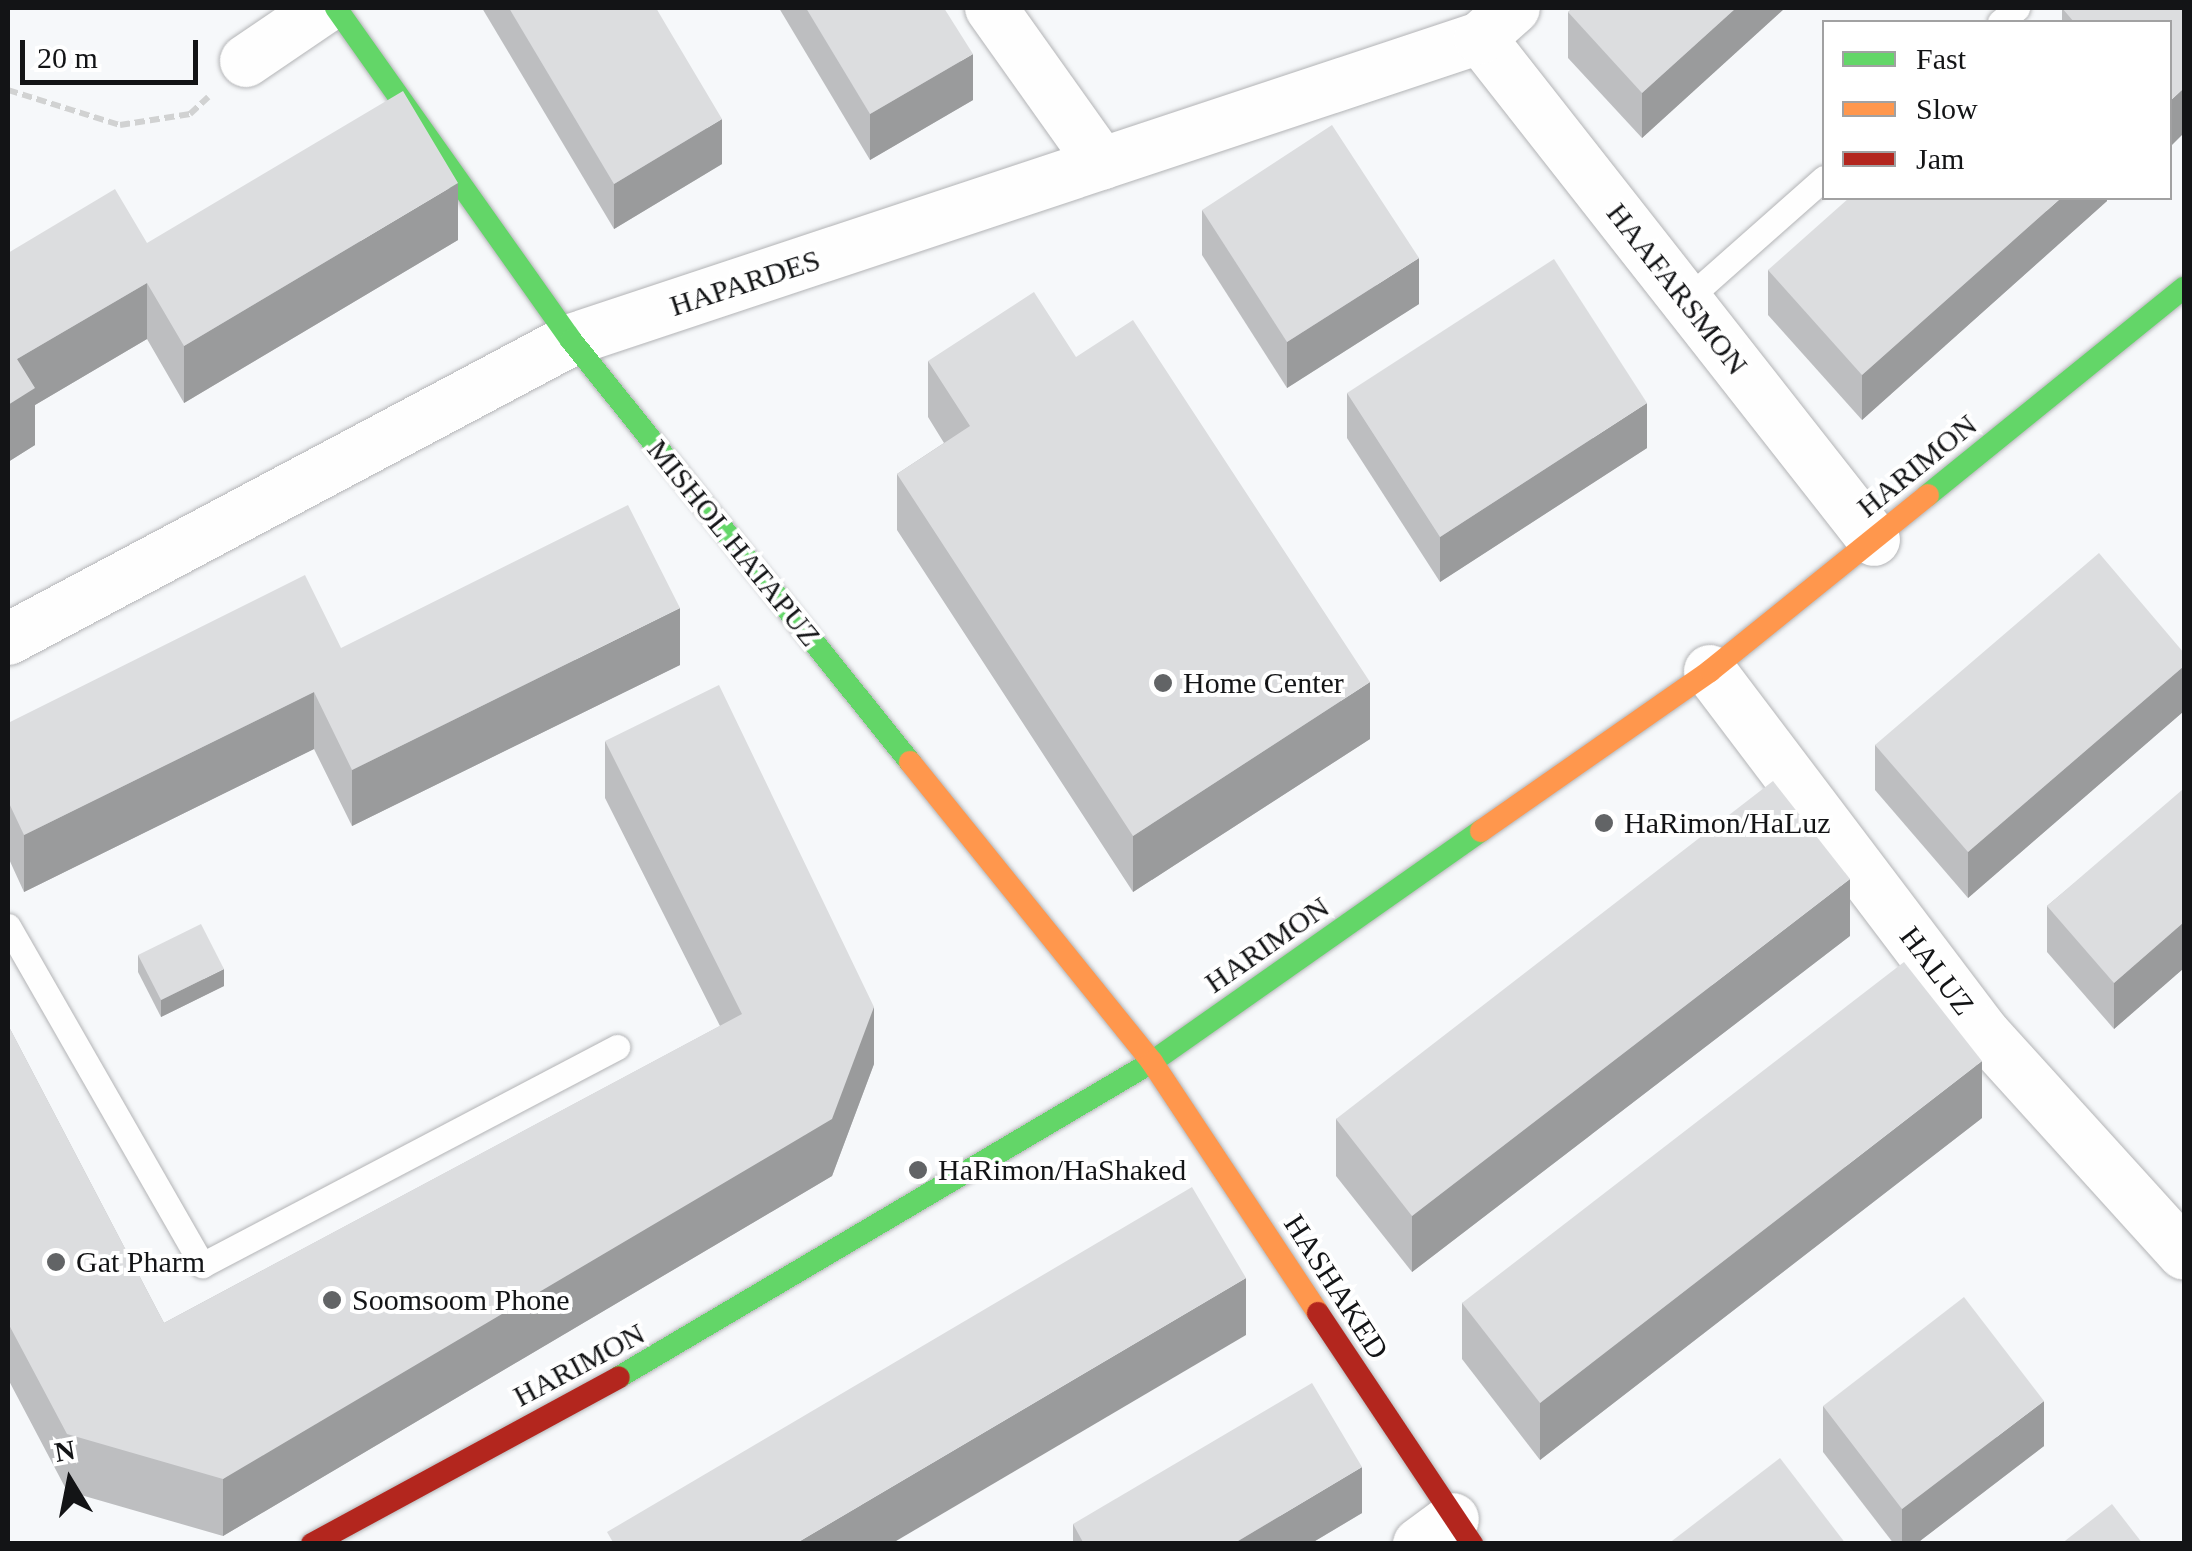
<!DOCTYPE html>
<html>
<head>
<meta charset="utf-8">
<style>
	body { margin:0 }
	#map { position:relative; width:2192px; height:1551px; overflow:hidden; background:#f6f8fa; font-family:Georgia,serif }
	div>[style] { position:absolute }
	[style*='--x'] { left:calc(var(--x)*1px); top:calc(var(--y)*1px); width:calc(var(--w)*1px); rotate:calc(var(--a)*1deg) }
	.path>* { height:6px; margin-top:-3px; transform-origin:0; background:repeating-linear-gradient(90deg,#d1d2d2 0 10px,transparent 0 15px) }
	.roads { filter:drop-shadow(0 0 2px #b3b4b6) drop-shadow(0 0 2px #b3b4b6) }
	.lane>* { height:25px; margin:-12.5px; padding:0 12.5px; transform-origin:12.5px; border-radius:12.5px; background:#fefefe }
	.street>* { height:52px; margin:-26px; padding:0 26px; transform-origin:26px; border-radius:26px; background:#fefefe }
	.fast>* { height:22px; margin:-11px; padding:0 11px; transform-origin:11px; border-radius:11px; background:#63d668 }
	.slow>* { height:22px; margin:-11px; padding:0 11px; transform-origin:11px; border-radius:11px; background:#ff974d }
	.jam>* { height:22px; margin:-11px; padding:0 11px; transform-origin:11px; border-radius:11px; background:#b3261e }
	.wall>* { inset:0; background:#bdbec0 }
	.shaded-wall>* { inset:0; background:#9a9b9c }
	.building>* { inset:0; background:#dcdddf }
	.dots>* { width:28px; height:28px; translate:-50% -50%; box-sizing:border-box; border:5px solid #fff; border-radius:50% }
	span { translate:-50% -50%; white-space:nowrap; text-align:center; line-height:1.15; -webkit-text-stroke:8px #fff; paint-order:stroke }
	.street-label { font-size:30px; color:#131416 }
	.poi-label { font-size:30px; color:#131416 }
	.left { translate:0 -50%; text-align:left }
	.frame { position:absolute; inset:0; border:10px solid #131416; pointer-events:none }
	.legend { position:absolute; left:1822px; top:20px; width:350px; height:180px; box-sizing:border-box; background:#fff; border:2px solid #a1a1a2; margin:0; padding:12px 18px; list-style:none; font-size:30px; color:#131416 }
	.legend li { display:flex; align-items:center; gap:20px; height:50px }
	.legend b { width:50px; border:2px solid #a1a1a2 }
	.north { position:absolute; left:20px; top:1431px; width:100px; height:100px; -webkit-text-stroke:8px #fff; paint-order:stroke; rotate:350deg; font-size:28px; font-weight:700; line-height:40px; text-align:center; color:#131416 }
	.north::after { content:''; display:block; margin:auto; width:35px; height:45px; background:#131416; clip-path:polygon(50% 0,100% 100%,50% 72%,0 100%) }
	.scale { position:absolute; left:20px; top:40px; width:178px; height:45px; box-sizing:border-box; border:5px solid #131416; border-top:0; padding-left:12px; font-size:30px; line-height:35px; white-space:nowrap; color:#131416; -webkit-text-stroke:8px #fff; paint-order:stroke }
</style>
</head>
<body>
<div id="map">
	<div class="path">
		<div style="--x:8;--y:90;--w:117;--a:17.4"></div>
		<div style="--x:120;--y:125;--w:71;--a:-8.9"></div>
		<div style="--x:190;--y:114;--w:25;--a:-43"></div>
	</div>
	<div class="roads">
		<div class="lane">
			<div style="--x:2000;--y:22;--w:22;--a:-39"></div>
			<div style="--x:1686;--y:300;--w:184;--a:-41.5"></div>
			<div style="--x:8;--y:926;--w:391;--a:60.2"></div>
			<div style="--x:202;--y:1265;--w:469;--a:-27.7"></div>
		</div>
		<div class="street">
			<div style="--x:991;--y:8;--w:191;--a:54.6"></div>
			<div style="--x:1480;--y:38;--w:638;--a:51.87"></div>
			<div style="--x:246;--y:61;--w:94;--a:-34.2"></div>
			<div style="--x:8;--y:639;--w:637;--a:-27.97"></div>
			<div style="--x:571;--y:340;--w:958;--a:-18.38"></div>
			<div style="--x:1480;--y:38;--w:45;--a:-41.4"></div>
			<div style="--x:1710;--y:671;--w:453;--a:52.9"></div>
			<div style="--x:1983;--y:1032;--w:299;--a:47.8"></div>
			<div style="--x:1419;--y:1544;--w:42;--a:-36.3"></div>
		</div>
		<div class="fast">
			<div style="--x:336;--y:8;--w:407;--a:54.7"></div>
			<div style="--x:571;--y:340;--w:541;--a:51.22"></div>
			<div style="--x:1928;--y:495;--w:329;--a:-39"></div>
			<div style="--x:619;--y:1377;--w:619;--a:-30.58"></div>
			<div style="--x:1152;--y:1062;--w:402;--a:-35.1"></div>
		</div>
		<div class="slow">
			<div style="--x:910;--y:762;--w:385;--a:51.1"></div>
			<div style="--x:1152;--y:1062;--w:301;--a:56.5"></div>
			<div style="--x:1481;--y:831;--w:279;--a:-34.9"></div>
			<div style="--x:1710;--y:671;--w:280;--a:-38.9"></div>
		</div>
		<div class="jam">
			<div style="--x:1318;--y:1313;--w:278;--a:56.3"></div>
			<div style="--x:312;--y:1544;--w:349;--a:-28.5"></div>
		</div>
	</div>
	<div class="wall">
		<div style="clip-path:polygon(482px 8px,656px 8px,722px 164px,614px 229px)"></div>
		<div style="clip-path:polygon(779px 8px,944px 8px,973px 100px,870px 160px)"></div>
		<div style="clip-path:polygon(1573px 8px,1785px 8px,1642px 138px,1568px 58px,1568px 12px)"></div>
		<div style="clip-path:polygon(2062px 8px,2170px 22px,2062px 22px)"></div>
		<div style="clip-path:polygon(2107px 198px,2107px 201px,1862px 420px,1768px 315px,1768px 270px)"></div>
		<div style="clip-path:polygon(1202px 210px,1419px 304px,1287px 388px,1202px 255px)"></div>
		<div style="clip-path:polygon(458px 240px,184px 403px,147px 339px,35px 405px,35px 445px,8px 462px,8px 253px,147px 243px)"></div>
		<div style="clip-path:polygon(1076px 357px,1370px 739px,1133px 892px,897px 530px,897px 474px,944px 443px,928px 417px,928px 361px)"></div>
		<div style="clip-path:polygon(1347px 393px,1647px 448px,1440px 582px,1347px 438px)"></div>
		<div style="clip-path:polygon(341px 648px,680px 665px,352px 826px,314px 749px,24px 892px,8px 857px,8px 723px)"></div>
		<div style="clip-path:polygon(2184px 653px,2184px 711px,1968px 898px,1875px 790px,1875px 745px)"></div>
		<div style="clip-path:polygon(605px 741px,874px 1064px,832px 1176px,223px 1536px,67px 1491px,8px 1379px,8px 1025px,164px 1323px,720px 1026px,605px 798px)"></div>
		<div style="clip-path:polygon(2184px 792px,2184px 968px,2114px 1029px,2047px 952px,2047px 906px)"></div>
		<div style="clip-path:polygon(1850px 936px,1412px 1272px,1336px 1176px,1336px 1119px)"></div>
		<div style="clip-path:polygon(138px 955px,224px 986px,161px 1017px,138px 972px)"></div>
		<div style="clip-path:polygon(1982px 1118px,1540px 1460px,1462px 1359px,1462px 1303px)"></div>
		<div style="clip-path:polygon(1823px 1406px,2044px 1446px,1916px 1544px,1894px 1544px,1823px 1452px)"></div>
		<div style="clip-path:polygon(1362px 1513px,1310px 1544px,1073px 1544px,1073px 1524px)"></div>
	</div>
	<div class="shaded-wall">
		<div style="clip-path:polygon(1736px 8px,1785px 8px,1642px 138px,1642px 93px)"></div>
		<div style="clip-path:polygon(973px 54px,973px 100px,870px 160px,870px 114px)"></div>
		<div style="clip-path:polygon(2184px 88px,2184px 133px,2170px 147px,2170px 101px)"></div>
		<div style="clip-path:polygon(722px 119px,722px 164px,614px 229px,614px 184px)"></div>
		<div style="clip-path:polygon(458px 183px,458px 240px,184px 403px,184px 346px)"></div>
		<div style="clip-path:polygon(2061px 198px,2107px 198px,2107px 201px,1862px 420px,1862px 375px)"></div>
		<div style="clip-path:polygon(1419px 258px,1419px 304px,1287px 388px,1287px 342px)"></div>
		<div style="clip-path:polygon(147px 283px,147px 339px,35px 405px,35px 445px,8px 462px,8px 405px,17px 359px)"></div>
		<div style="clip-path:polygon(1647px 403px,1647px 448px,1440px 582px,1440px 537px)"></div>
		<div style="clip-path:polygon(680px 608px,680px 665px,352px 826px,352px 770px)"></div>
		<div style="clip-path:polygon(2184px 666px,2184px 711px,1968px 898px,1968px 852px)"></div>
		<div style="clip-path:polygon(1370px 682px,1370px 739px,1133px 892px,1133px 836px)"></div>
		<div style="clip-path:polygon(314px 692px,314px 749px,24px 892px,24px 835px)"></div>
		<div style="clip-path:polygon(1850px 879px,1850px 936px,1412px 1272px,1412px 1216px)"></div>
		<div style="clip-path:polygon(2184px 922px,2184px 968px,2114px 1029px,2114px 983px)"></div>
		<div style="clip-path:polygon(224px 969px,224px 986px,161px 1017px,161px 1000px)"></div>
		<div style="clip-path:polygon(874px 1007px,874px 1064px,832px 1176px,223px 1536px,223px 1479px)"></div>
		<div style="clip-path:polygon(1982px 1061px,1982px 1118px,1540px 1460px,1540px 1403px)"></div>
		<div style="clip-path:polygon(1246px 1278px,1246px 1335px,891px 1544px,795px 1544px)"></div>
		<div style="clip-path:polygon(2044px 1401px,2044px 1446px,1916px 1544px,1902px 1544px,1902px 1509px)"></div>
		<div style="clip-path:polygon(1362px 1467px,1362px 1513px,1310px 1544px,1233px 1544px)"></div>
	</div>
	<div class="building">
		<div style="clip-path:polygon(509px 8px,656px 8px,722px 119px,614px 184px)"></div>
		<div style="clip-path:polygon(806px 8px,944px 8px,973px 54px,870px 114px)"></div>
		<div style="clip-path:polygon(1573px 8px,1736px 8px,1642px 93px,1568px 12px)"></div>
		<div style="clip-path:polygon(2062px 8px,2184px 8px,2184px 88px,2170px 101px,2170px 22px,2074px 22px)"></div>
		<div style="clip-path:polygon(403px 91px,458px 183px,184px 346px,147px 283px,17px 359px,35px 388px,8px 405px,8px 253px,115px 189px,147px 243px)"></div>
		<div style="clip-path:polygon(1332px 125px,1419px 258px,1287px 342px,1202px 210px)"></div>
		<div style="clip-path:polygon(1849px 198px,2061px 198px,1862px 375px,1768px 270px)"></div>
		<div style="clip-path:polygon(1554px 259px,1647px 403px,1440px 537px,1347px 393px)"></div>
		<div style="clip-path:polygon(1034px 292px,1076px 357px,1133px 320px,1370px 682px,1133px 836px,897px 474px,970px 426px,928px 361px)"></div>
		<div style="clip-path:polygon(628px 505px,680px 608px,352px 770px,314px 692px,24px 835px,8px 801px,8px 723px,305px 575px,341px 648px)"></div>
		<div style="clip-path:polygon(2099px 553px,2184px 653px,2184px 666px,1968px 852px,1875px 745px)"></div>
		<div style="clip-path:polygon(719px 685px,874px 1007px,832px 1119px,223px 1479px,67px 1434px,8px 1323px,8px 1025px,164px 1323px,742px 1014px,605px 741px)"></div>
		<div style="clip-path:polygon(1773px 781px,1850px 879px,1412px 1216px,1336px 1119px)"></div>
		<div style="clip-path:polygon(2182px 790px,2184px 792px,2184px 922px,2114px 983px,2047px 906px)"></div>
		<div style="clip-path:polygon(201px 924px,224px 969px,161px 1000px,138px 955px)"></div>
		<div style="clip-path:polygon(1904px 962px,1982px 1061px,1540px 1403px,1462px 1303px)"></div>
		<div style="clip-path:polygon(1192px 1187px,1246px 1278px,795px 1544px,614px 1544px,607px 1532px)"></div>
		<div style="clip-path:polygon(1964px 1297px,2044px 1401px,1902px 1509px,1823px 1406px)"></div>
		<div style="clip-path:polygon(1312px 1383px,1362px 1467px,1233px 1544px,1084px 1544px,1073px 1524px)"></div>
		<div style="clip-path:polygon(1780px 1458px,1846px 1544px,1668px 1544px)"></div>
		<div style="clip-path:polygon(2112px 1504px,2143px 1544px,2061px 1544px)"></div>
	</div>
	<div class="dots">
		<div style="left:1163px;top:683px;background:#626466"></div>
		<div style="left:1604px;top:823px;background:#626466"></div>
		<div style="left:918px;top:1170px;background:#626466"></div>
		<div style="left:56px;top:1262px;background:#626466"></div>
		<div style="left:332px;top:1300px;background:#626466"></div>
	</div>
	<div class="street-label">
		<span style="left:745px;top:283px;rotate:-18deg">HAPARDES</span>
		<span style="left:1677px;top:289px;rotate:52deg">HAAFARSMON</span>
		<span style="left:1917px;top:466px;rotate:-39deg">HARIMON</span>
		<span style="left:734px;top:543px;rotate:51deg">MISHOL HATAPUZ</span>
		<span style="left:1267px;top:945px;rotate:-35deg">HARIMON</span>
		<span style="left:1937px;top:971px;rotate:53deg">HALUZ</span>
		<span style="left:1336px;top:1287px;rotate:57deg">HASHAKED</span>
		<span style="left:579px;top:1365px;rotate:-28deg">HARIMON</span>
	</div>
	<div class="poi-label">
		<span class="left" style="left:1183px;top:683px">Home Center</span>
		<span class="left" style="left:1624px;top:823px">HaRimon/HaLuz</span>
		<span class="left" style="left:938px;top:1170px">HaRimon/HaShaked</span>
		<span class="left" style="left:76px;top:1262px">Gat Pharm</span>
		<span class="left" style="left:352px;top:1300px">Soomsoom Phone</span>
	</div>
	<div class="frame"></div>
	<ul class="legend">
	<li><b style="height:12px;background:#63d668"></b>Fast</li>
	<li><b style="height:12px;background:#ff974d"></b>Slow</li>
	<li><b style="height:12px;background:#b3261e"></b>Jam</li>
	</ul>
	<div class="north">N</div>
	<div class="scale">20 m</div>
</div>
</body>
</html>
